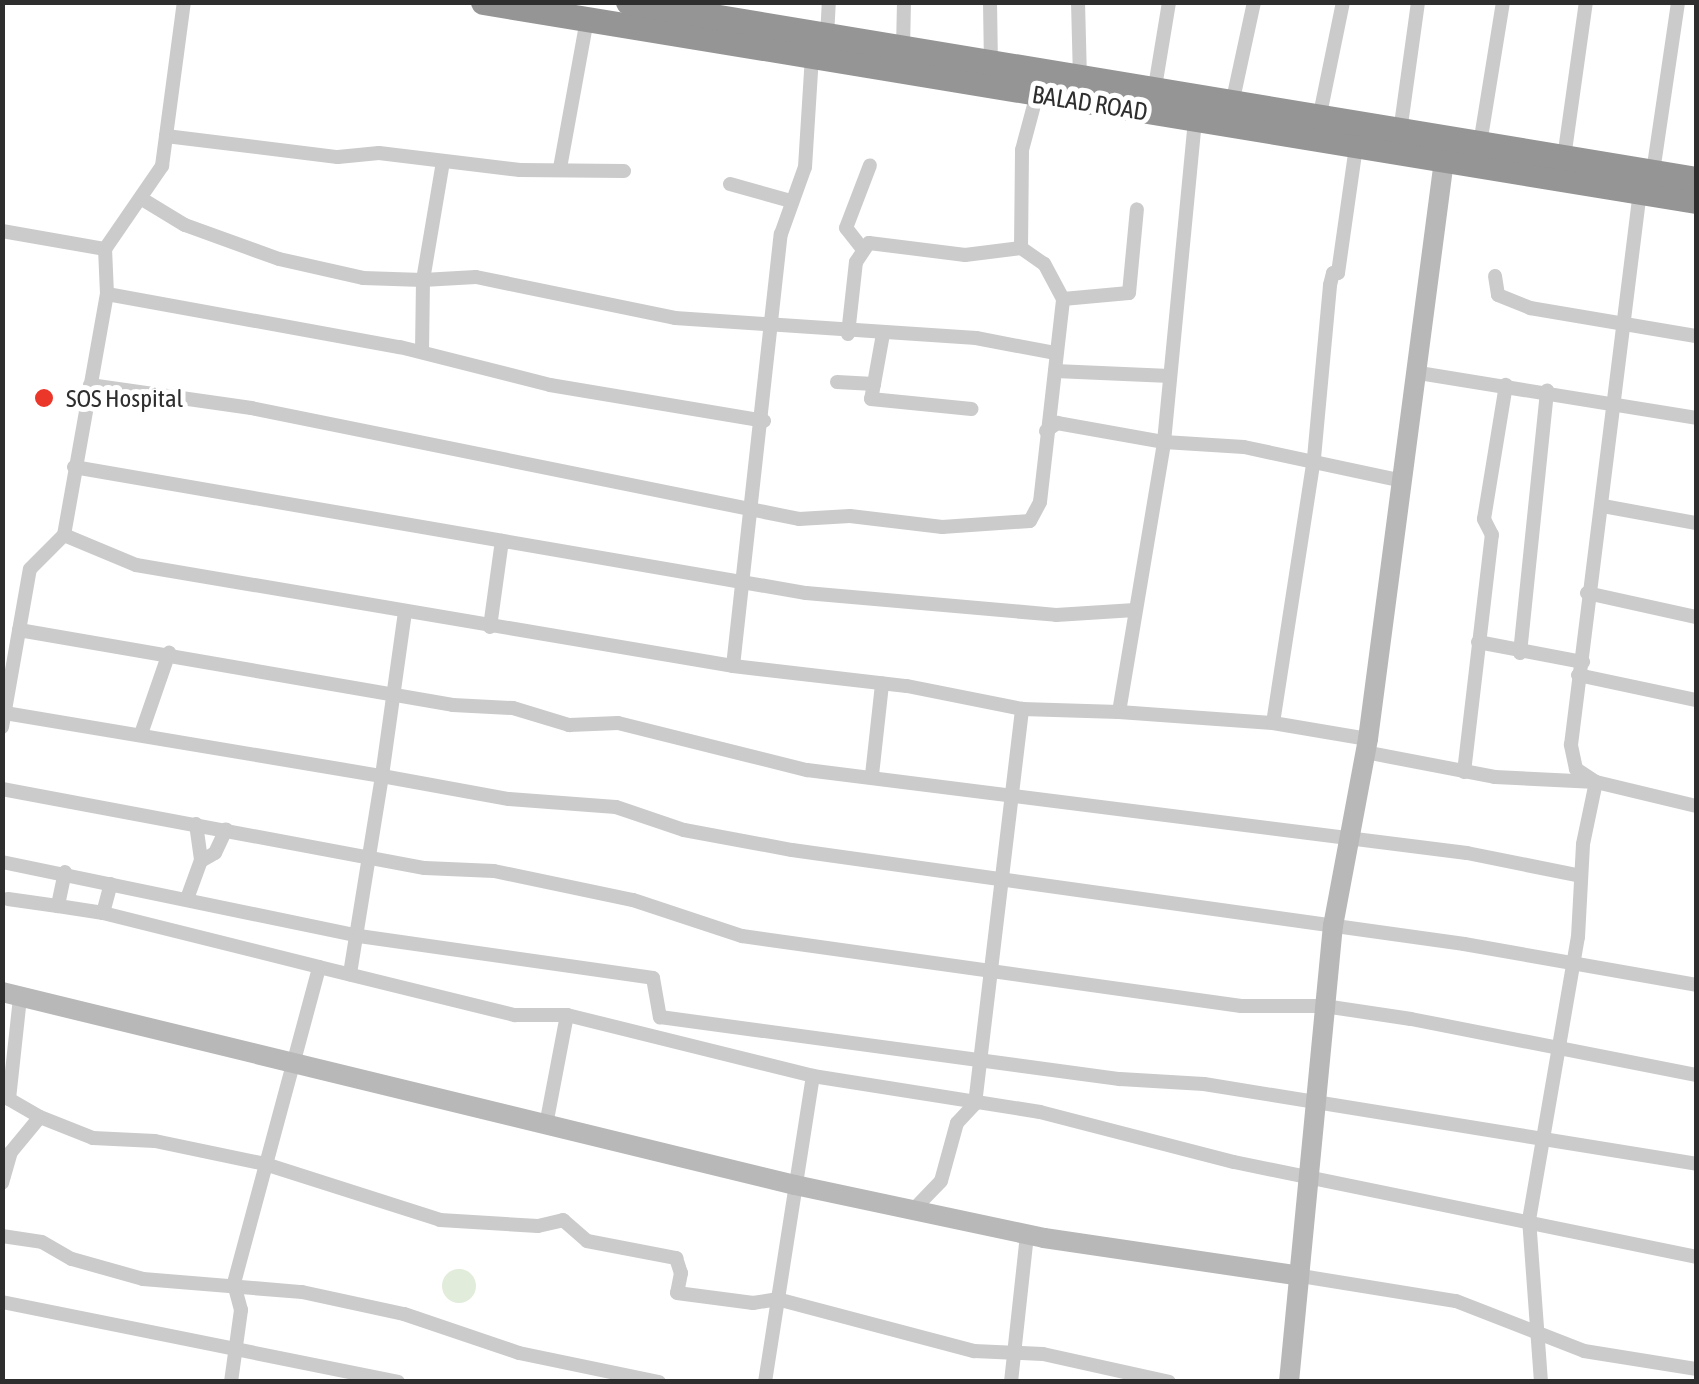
<!DOCTYPE html>
<html>
<head>
<meta charset="utf-8">
<style>
	body { margin:0 }
	#map { position:relative; width:1699px; height:1384px; overflow:hidden; background:#fff; font-family:"Asap Condensed",sans-serif }
	div>[style] { position:absolute }
	[style*='--x'] { left:calc(var(--x)*1px); top:calc(var(--y)*1px); width:calc(var(--w)*1px); rotate:calc(var(--a)*1deg) }
	.green>* { inset:0; background:#e1ecdb }
	.round { border-radius:50% }
	.street>* { height:14px; margin:-7px; padding:0 7px; transform-origin:7px; border-radius:7px; background:#cbcbcb }
	.secondary>* { height:20px; margin:-10px; padding:0 10px; transform-origin:10px; border-radius:10px; background:#b8b8b8 }
	.highway>* { height:25px; margin:-12.5px; padding:0 12.5px; transform-origin:12.5px; border-radius:12.5px; background:#959595 }
	.dots>* { width:28px; height:28px; translate:-50% -50%; box-sizing:border-box; border:5px solid #fff; border-radius:50% }
	span { translate:-50% -50%; white-space:nowrap; text-align:center; line-height:1.15; -webkit-text-stroke:10px #fff; paint-order:stroke }
	.street-label { font-size:25px; color:#2e2e2e }
	.poi-label { font-size:25px; color:#2e2e2e }
	.left { translate:0 -50%; text-align:left }
	.frame { position:absolute; inset:0; border:5px solid #2e2e2e; pointer-events:none }
</style>
</head>
<body>
<div id="map">
	<div class="green">
		<div class="round" style="left:442px;top:1269px;width:34px;height:34px"></div>
	</div>
	<div class="street">
		<div style="--x:990;--y:2;--w:65;--a:89.1"></div>
		<div style="--x:1078;--y:2;--w:79;--a:88.5"></div>
		<div style="--x:827;--y:37;--w:35;--a:-87"></div>
		<div style="--x:903;--y:49;--w:47;--a:-88.8"></div>
		<div style="--x:1154;--y:93;--w:92;--a:-80.6"></div>
		<div style="--x:1232;--y:104;--w:104;--a:-77.8"></div>
		<div style="--x:1319;--y:119;--w:119;--a:-78.4"></div>
		<div style="--x:1400;--y:132;--w:131;--a:-82.1"></div>
		<div style="--x:166;--y:136;--w:173;--a:7"></div>
		<div style="--x:338;--y:157;--w:41;--a:-5.6"></div>
		<div style="--x:379;--y:153;--w:142;--a:6.9"></div>
		<div style="--x:520;--y:170;--w:104;--a:0.6"></div>
		<div style="--x:1480;--y:144;--w:144;--a:-80.8"></div>
		<div style="--x:1564;--y:158;--w:158;--a:-82"></div>
		<div style="--x:560;--y:168;--w:151;--a:-79.7"></div>
		<div style="--x:1653;--y:172;--w:172;--a:-81.6"></div>
		<div style="--x:730;--y:184;--w:63;--a:15.6"></div>
		<div style="--x:142;--y:199;--w:50;--a:31.2"></div>
		<div style="--x:185;--y:225;--w:100;--a:19.9"></div>
		<div style="--x:279;--y:259;--w:86;--a:12.7"></div>
		<div style="--x:363;--y:278;--w:60;--a:1.9"></div>
		<div style="--x:423;--y:280;--w:120;--a:-80.4"></div>
		<div style="--x:2;--y:231;--w:105;--a:9.9"></div>
		<div style="--x:861;--y:247;--w:24;--a:-128"></div>
		<div style="--x:846;--y:228;--w:67;--a:-69.1"></div>
		<div style="--x:1495;--y:276;--w:19;--a:81"></div>
		<div style="--x:1498;--y:295;--w:35;--a:22"></div>
		<div style="--x:1530;--y:308;--w:168;--a:9.6"></div>
		<div style="--x:107;--y:294;--w:298;--a:10.3"></div>
		<div style="--x:400;--y:347;--w:155;--a:14.2"></div>
		<div style="--x:550;--y:385;--w:217;--a:9.5"></div>
		<div style="--x:1063;--y:299;--w:66;--a:-5.2"></div>
		<div style="--x:1129;--y:293;--w:84;--a:-84.6"></div>
		<div style="--x:848;--y:334;--w:72;--a:-83.7"></div>
		<div style="--x:856;--y:262;--w:23;--a:-56"></div>
		<div style="--x:869;--y:243;--w:97;--a:7.1"></div>
		<div style="--x:965;--y:255;--w:56;--a:-7.1"></div>
		<div style="--x:422;--y:352;--w:72;--a:-89.2"></div>
		<div style="--x:423;--y:280;--w:53;--a:-3.2"></div>
		<div style="--x:476;--y:277;--w:203;--a:11.6"></div>
		<div style="--x:675;--y:318;--w:302;--a:3.8"></div>
		<div style="--x:976;--y:338;--w:80;--a:10.8"></div>
		<div style="--x:1055;--y:371;--w:115;--a:2.5"></div>
		<div style="--x:1419;--y:373;--w:281;--a:9.2"></div>
		<div style="--x:837;--y:382;--w:37;--a:3"></div>
		<div style="--x:874;--y:384;--w:15;--a:101"></div>
		<div style="--x:871;--y:399;--w:101;--a:5.7"></div>
		<div style="--x:874;--y:384;--w:51;--a:-79.8"></div>
		<div style="--x:90;--y:385;--w:163;--a:8.1"></div>
		<div style="--x:251;--y:408;--w:559;--a:11.45"></div>
		<div style="--x:799;--y:519;--w:51;--a:-3.4"></div>
		<div style="--x:850;--y:516;--w:93;--a:6.8"></div>
		<div style="--x:942;--y:527;--w:88;--a:-3.9"></div>
		<div style="--x:1030;--y:521;--w:21;--a:-62"></div>
		<div style="--x:1040;--y:502;--w:204;--a:-83.5"></div>
		<div style="--x:1063;--y:299;--w:40;--a:-118"></div>
		<div style="--x:1044;--y:264;--w:28;--a:-145"></div>
		<div style="--x:1021;--y:248;--w:98;--a:-89.4"></div>
		<div style="--x:1022;--y:150;--w:58;--a:-75"></div>
		<div style="--x:1046;--y:431;--w:14;--a:-36"></div>
		<div style="--x:1057;--y:423;--w:109;--a:10.1"></div>
		<div style="--x:1164;--y:442;--w:80;--a:3.6"></div>
		<div style="--x:1244;--y:447;--w:162;--a:12.1"></div>
		<div style="--x:74;--y:467;--w:743;--a:9.77"></div>
		<div style="--x:806;--y:593;--w:251;--a:5"></div>
		<div style="--x:1056;--y:615;--w:79;--a:-3.6"></div>
		<div style="--x:1603;--y:506;--w:95;--a:10.4"></div>
		<div style="--x:64;--y:535;--w:78;--a:22.6"></div>
		<div style="--x:136;--y:565;--w:605;--a:9.6"></div>
		<div style="--x:733;--y:666;--w:435;--a:-83.7"></div>
		<div style="--x:781;--y:234;--w:71;--a:-70.3"></div>
		<div style="--x:805;--y:167;--w:112;--a:-86.4"></div>
		<div style="--x:1587;--y:593;--w:112;--a:12.4"></div>
		<div style="--x:405;--y:612;--w:166;--a:98"></div>
		<div style="--x:382;--y:776;--w:129;--a:10.3"></div>
		<div style="--x:509;--y:799;--w:107;--a:4.3"></div>
		<div style="--x:616;--y:807;--w:72;--a:18.7"></div>
		<div style="--x:684;--y:830;--w:110;--a:10.5"></div>
		<div style="--x:792;--y:850;--w:679;--a:7.96"></div>
		<div style="--x:1464;--y:944;--w:236;--a:10"></div>
		<div style="--x:490;--y:627;--w:87;--a:-82.1"></div>
		<div style="--x:19;--y:630;--w:440;--a:9.8"></div>
		<div style="--x:453;--y:705;--w:60;--a:2.9"></div>
		<div style="--x:513;--y:708;--w:59;--a:16.9"></div>
		<div style="--x:569;--y:725;--w:49;--a:-2.3"></div>
		<div style="--x:618;--y:723;--w:195;--a:14"></div>
		<div style="--x:807;--y:770;--w:665;--a:7.17"></div>
		<div style="--x:1467;--y:853;--w:116;--a:11.4"></div>
		<div style="--x:1478;--y:642;--w:107;--a:10.8"></div>
		<div style="--x:1520;--y:653;--w:264;--a:-84.1"></div>
		<div style="--x:733;--y:666;--w:175;--a:6.6"></div>
		<div style="--x:907;--y:686;--w:117;--a:11.3"></div>
		<div style="--x:1022;--y:709;--w:97;--a:1.8"></div>
		<div style="--x:1119;--y:712;--w:274;--a:-80.5"></div>
		<div style="--x:1164;--y:442;--w:323;--a:-84.5"></div>
		<div style="--x:1578;--y:675;--w:121;--a:12"></div>
		<div style="--x:1119;--y:712;--w:154;--a:4.1"></div>
		<div style="--x:1273;--y:723;--w:96;--a:9.6"></div>
		<div style="--x:5;--y:713;--w:382;--a:9.5"></div>
		<div style="--x:382;--y:776;--w:201;--a:99.2"></div>
		<div style="--x:1273;--y:723;--w:268;--a:-81.2"></div>
		<div style="--x:1314;--y:458;--w:174;--a:-84.7"></div>
		<div style="--x:1330;--y:285;--w:12;--a:-76"></div>
		<div style="--x:1333;--y:273;--w:5;--a:0"></div>
		<div style="--x:1338;--y:273;--w:128;--a:-81.9"></div>
		<div style="--x:2;--y:727;--w:160;--a:-80"></div>
		<div style="--x:30;--y:569;--w:48;--a:-45"></div>
		<div style="--x:64;--y:535;--w:245;--a:-79.9"></div>
		<div style="--x:107;--y:294;--w:45;--a:-92.5"></div>
		<div style="--x:105;--y:249;--w:101;--a:-55.5"></div>
		<div style="--x:162;--y:166;--w:165;--a:-82.4"></div>
		<div style="--x:142;--y:731;--w:83;--a:-70.9"></div>
		<div style="--x:1365;--y:752;--w:132;--a:10.9"></div>
		<div style="--x:1495;--y:777;--w:101;--a:2.8"></div>
		<div style="--x:1596;--y:782;--w:103;--a:13.5"></div>
		<div style="--x:1464;--y:772;--w:239;--a:-83.3"></div>
		<div style="--x:1492;--y:535;--w:18;--a:-117"></div>
		<div style="--x:1484;--y:519;--w:136;--a:-80.7"></div>
		<div style="--x:872;--y:775;--w:92;--a:-83.7"></div>
		<div style="--x:2;--y:789;--w:430;--a:10.6"></div>
		<div style="--x:425;--y:868;--w:69;--a:2.5"></div>
		<div style="--x:494;--y:871;--w:142;--a:11.8"></div>
		<div style="--x:633;--y:900;--w:115;--a:18.3"></div>
		<div style="--x:742;--y:936;--w:504;--a:7.99"></div>
		<div style="--x:1241;--y:1006;--w:83;--a:0"></div>
		<div style="--x:1324;--y:1006;--w:88;--a:8.5"></div>
		<div style="--x:1411;--y:1019;--w:290;--a:11.1"></div>
		<div style="--x:196;--y:824;--w:37;--a:82"></div>
		<div style="--x:2;--y:862;--w:365;--a:11.7"></div>
		<div style="--x:359;--y:936;--w:297;--a:8.1"></div>
		<div style="--x:653;--y:978;--w:40;--a:80"></div>
		<div style="--x:660;--y:1017;--w:464;--a:7.7"></div>
		<div style="--x:1120;--y:1079;--w:84;--a:3.4"></div>
		<div style="--x:1204;--y:1084;--w:498;--a:9.2"></div>
		<div style="--x:65;--y:872;--w:35;--a:102"></div>
		<div style="--x:58;--y:906;--w:46;--a:8.8"></div>
		<div style="--x:103;--y:913;--w:30;--a:-75"></div>
		<div style="--x:188;--y:896;--w:37;--a:-70"></div>
		<div style="--x:201;--y:861;--w:16;--a:-30"></div>
		<div style="--x:215;--y:853;--w:26;--a:-65"></div>
		<div style="--x:8;--y:899;--w:50;--a:8"></div>
		<div style="--x:103;--y:913;--w:223;--a:14"></div>
		<div style="--x:40;--y:1117;--w:57;--a:21.6"></div>
		<div style="--x:93;--y:1138;--w:62;--a:2.8"></div>
		<div style="--x:155;--y:1141;--w:112;--a:11.8"></div>
		<div style="--x:265;--y:1164;--w:184;--a:17.7"></div>
		<div style="--x:440;--y:1220;--w:98;--a:3.5"></div>
		<div style="--x:538;--y:1226;--w:26;--a:-13"></div>
		<div style="--x:563;--y:1220;--w:32;--a:41"></div>
		<div style="--x:587;--y:1241;--w:91;--a:10.8"></div>
		<div style="--x:676;--y:1258;--w:16;--a:72"></div>
		<div style="--x:681;--y:1273;--w:20;--a:101"></div>
		<div style="--x:677;--y:1293;--w:77;--a:7.5"></div>
		<div style="--x:753;--y:1303;--w:24;--a:-9"></div>
		<div style="--x:777;--y:1299;--w:204;--a:14.8"></div>
		<div style="--x:974;--y:1351;--w:69;--a:2.5"></div>
		<div style="--x:1043;--y:1354;--w:129;--a:12.5"></div>
		<div style="--x:546;--y:1125;--w:112;--a:-79.2"></div>
		<div style="--x:2;--y:1183;--w:32;--a:-74"></div>
		<div style="--x:11;--y:1152;--w:45;--a:-50.4"></div>
		<div style="--x:40;--y:1117;--w:36;--a:-150"></div>
		<div style="--x:9;--y:1099;--w:102;--a:-83.8"></div>
		<div style="--x:915;--y:1208;--w:37;--a:-46"></div>
		<div style="--x:941;--y:1181;--w:60;--a:-74.6"></div>
		<div style="--x:957;--y:1123;--w:26;--a:-47"></div>
		<div style="--x:975;--y:1104;--w:398;--a:-83.2"></div>
		<div style="--x:2;--y:1236;--w:40;--a:8.5"></div>
		<div style="--x:42;--y:1242;--w:34;--a:30"></div>
		<div style="--x:72;--y:1259;--w:74;--a:15.7"></div>
		<div style="--x:143;--y:1279;--w:160;--a:4.7"></div>
		<div style="--x:302;--y:1292;--w:104;--a:12.2"></div>
		<div style="--x:404;--y:1314;--w:121;--a:18.7"></div>
		<div style="--x:519;--y:1353;--w:143;--a:11.7"></div>
		<div style="--x:1295;--y:1275;--w:163;--a:9.2"></div>
		<div style="--x:1456;--y:1301;--w:137;--a:21.3"></div>
		<div style="--x:1584;--y:1351;--w:113;--a:9.1"></div>
		<div style="--x:2;--y:1302;--w:404;--a:11.4"></div>
		<div style="--x:231;--y:1382;--w:73;--a:-82.1"></div>
		<div style="--x:241;--y:1310;--w:28;--a:-105"></div>
		<div style="--x:234;--y:1283;--w:327;--a:-74.9"></div>
		<div style="--x:319;--y:967;--w:202;--a:13.8"></div>
		<div style="--x:515;--y:1015;--w:52;--a:0"></div>
		<div style="--x:567;--y:1015;--w:253;--a:13.9"></div>
		<div style="--x:765;--y:1382;--w:310;--a:-81.1"></div>
		<div style="--x:813;--y:1076;--w:230;--a:9"></div>
		<div style="--x:1040;--y:1112;--w:200;--a:14.5"></div>
		<div style="--x:1234;--y:1162;--w:472;--a:11.6"></div>
		<div style="--x:1011;--y:1382;--w:149;--a:-83.8"></div>
		<div style="--x:1541;--y:1382;--w:162;--a:-94.2"></div>
		<div style="--x:1529;--y:1220;--w:287;--a:-80.2"></div>
		<div style="--x:1578;--y:937;--w:93;--a:-86.9"></div>
		<div style="--x:1583;--y:844;--w:63;--a:-78.2"></div>
		<div style="--x:1596;--y:782;--w:24;--a:-147"></div>
		<div style="--x:1576;--y:769;--w:25;--a:-102"></div>
		<div style="--x:1571;--y:745;--w:558;--a:-82.9"></div>
	</div>
	<div class="secondary">
		<div style="--x:2;--y:992;--w:816;--a:13.68"></div>
		<div style="--x:795;--y:1185;--w:255;--a:12"></div>
		<div style="--x:1044;--y:1238;--w:254;--a:8.4"></div>
		<div style="--x:1289;--y:1382;--w:458;--a:-84.5"></div>
		<div style="--x:1333;--y:926;--w:190;--a:-79.4"></div>
		<div style="--x:1368;--y:739;--w:584;--a:-82.52"></div>
	</div>
	<div class="highway">
		<div style="--x:483;--y:2;--w:1229;--a:9.32"></div>
		<div style="--x:628;--y:2;--w:1083;--a:9.41"></div>
	</div>
	<div class="dots">
		<div style="left:44px;top:398px;background:#eb362a"></div>
	</div>
	<div class="street-label">
		<span style="left:1090px;top:103px;rotate:9deg">BALAD ROAD</span>
	</div>
	<div class="poi-label">
		<span class="left" style="left:66px;top:398px">SOS Hospital</span>
	</div>
	<div class="frame"></div>
</div>
</body>
</html>
